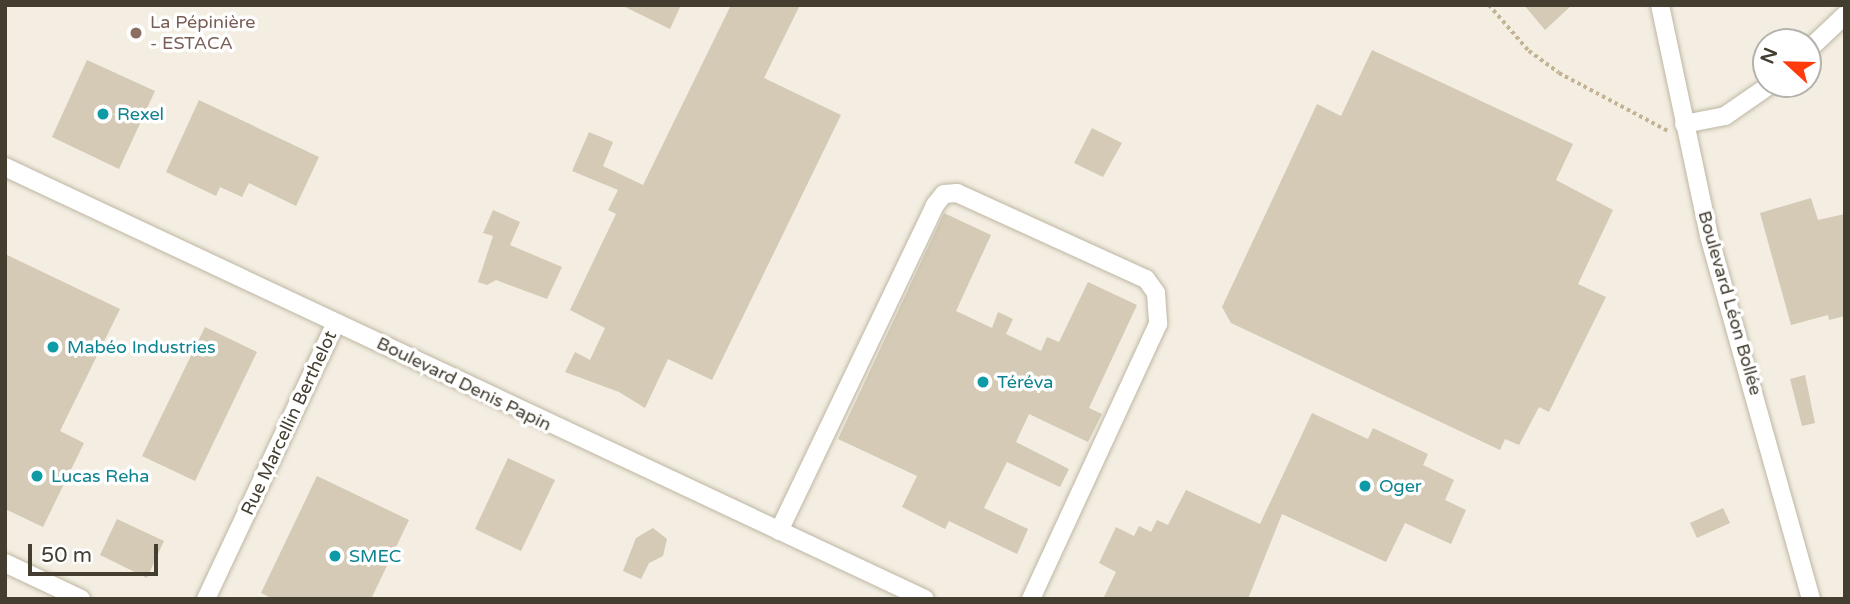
<!DOCTYPE html>
<html>
<head>
<meta charset="utf-8">
<style>
	body { margin:0 }
	#map { position:relative; width:1850px; height:604px; overflow:hidden; background:#f3eee1; font-family:"Varela Round",sans-serif }
	div>[style] { position:absolute }
	[style*='--x'] { left:calc(var(--x)*1px); top:calc(var(--y)*1px); width:calc(var(--w)*1px); rotate:calc(var(--a)*1deg) }
	.building>* { inset:0; background:#d4cab5 }
	.path>* { height:3.5px; margin-top:-1.75px; transform-origin:0; background:repeating-linear-gradient(90deg,#c2b392 0 3.5px,transparent 0 7px) }
	.roads { filter:drop-shadow(0 0 2px #beb6a3) drop-shadow(0 0 2px #beb6a3) }
	.minor>* { height:18px; margin:-9px; padding:0 9px; transform-origin:9px; border-radius:9px; background:#fff }
	.dots>* { width:19px; height:19px; translate:-50% -50%; box-sizing:border-box; border:4px solid #fff; border-radius:50% }
	span { translate:-50% -50%; white-space:nowrap; text-align:center; line-height:1.15; -webkit-text-stroke:7px #fff; paint-order:stroke }
	.education-label { font-size:18px; color:#785e54 }
	.left { translate:0 -50%; text-align:left }
	.culture-label { font-size:18px; color:#0d838f }
	.street-label { font-size:18px; color:#443e31 }
	.frame { position:absolute; inset:0; border:7px solid #443e31; pointer-events:none }
	.north { position:absolute; left:1752px; top:28px; width:70px; height:70px; box-sizing:border-box; background:#fff; border:2px solid #b4b2ad; border-radius:50%; rotate:292deg; font-size:19px; font-weight:700; line-height:28px; text-align:center; color:#443e31 }
	.north::after { content:''; display:block; margin:auto; width:24px; height:32px; background:#ff3b0b; clip-path:polygon(50% 0,100% 100%,50% 72%,0 100%) }
	.scale { position:absolute; left:28px; top:544px; width:130px; height:32px; box-sizing:border-box; border:4px solid #443e31; border-top:0; padding-left:9px; font-size:21px; line-height:24px; white-space:nowrap; color:#443e31; -webkit-text-stroke:5px #fff; paint-order:stroke }
</style>
</head>
<body>
<div id="map">
	<div class="building">
		<div style="clip-path:polygon(621px 5px,681px 5px,670px 29px)"></div>
		<div style="clip-path:polygon(731px 5px,800px 5px,764px 78px,841px 115px,712px 380px,668px 359px,645px 408px,619px 392px,565px 372px,575px 352px,590px 360px,605px 328px,570px 310px,616px 214px,608px 210px,618px 190px,572px 171px,589px 132px,613px 142px,603px 166px,643px 185px)"></div>
		<div style="clip-path:polygon(1524px 5px,1572px 5px,1545px 30px)"></div>
		<div style="clip-path:polygon(1372px 50px,1573px 144px,1556px 180px,1613px 210px,1578px 284px,1606px 297px,1549px 412px,1539px 407px,1519px 445px,1505px 439px,1500px 450px,1231px 323px,1222px 307px,1317px 104px,1341px 116px)"></div>
		<div style="clip-path:polygon(87px 60px,155px 91px,119px 169px,52px 137px)"></div>
		<div style="clip-path:polygon(199px 100px,319px 157px,296px 206px,249px 183px,242px 197px,220px 187px,216px 196px,166px 172px)"></div>
		<div style="clip-path:polygon(1092px 128px,1122px 143px,1103px 177px,1074px 163px)"></div>
		<div style="clip-path:polygon(1811px 198px,1818px 220px,1845px 214px,1845px 316px,1829px 320px,1828px 315px,1791px 325px,1760px 213px)"></div>
		<div style="clip-path:polygon(493px 210px,520px 222px,510px 245px,562px 267px,547px 299px,496px 280px,487px 285px,478px 282px,493px 236px,483px 233px)"></div>
		<div style="clip-path:polygon(944px 213px,991px 235px,956px 311px,992px 328px,998px 312px,1013px 319px,1006px 334px,1041px 351px,1047px 337px,1059px 342px,1088px 282px,1137px 305px,1089px 408px,1102px 414px,1088px 442px,1029px 414px,1016px 442px,1069px 469px,1060px 487px,1007px 462px,984px 508px,1028px 529px,1017px 554px,949px 521px,945px 529px,902px 507px,917px 476px,838px 439px)"></div>
		<div style="clip-path:polygon(5px 254px,120px 309px,60px 431px,84px 443px,43px 527px,5px 509px)"></div>
		<div style="clip-path:polygon(205px 327px,257px 352px,195px 481px,142px 456px)"></div>
		<div style="clip-path:polygon(1805px 375px,1815px 423px,1802px 426px,1790px 379px)"></div>
		<div style="clip-path:polygon(1312px 413px,1368px 439px,1373px 428px,1428px 454px,1423px 465px,1454px 480px,1445px 500px,1466px 510px,1451px 544px,1405px 523px,1386px 562px,1282px 514px,1248px 599px,1103px 599px,1116px 572px,1099px 563px,1116px 527px,1134px 536px,1139px 526px,1151px 532px,1157px 520px,1168px 525px,1186px 490px,1260px 524px)"></div>
		<div style="clip-path:polygon(508px 458px,555px 480px,521px 551px,475px 529px)"></div>
		<div style="clip-path:polygon(317px 476px,409px 520px,371px 599px,273px 599px,261px 593px)"></div>
		<div style="clip-path:polygon(1723px 508px,1730px 523px,1697px 538px,1690px 523px)"></div>
		<div style="clip-path:polygon(117px 519px,164px 541px,147px 578px,100px 555px)"></div>
		<div style="clip-path:polygon(653px 528px,667px 539px,663px 556px,649px 563px,641px 579px,623px 571px,636px 538px)"></div>
	</div>
	<div class="path">
		<div style="--x:1489;--y:5;--w:61;--a:49"></div>
		<div style="--x:1529;--y:51;--w:37;--a:36"></div>
		<div style="--x:1559;--y:73;--w:123;--a:28"></div>
	</div>
	<div class="roads">
		<div class="minor">
			<div style="--x:1660;--y:5;--w:236;--a:78"></div>
			<div style="--x:1709;--y:236;--w:377;--a:74.3"></div>
			<div style="--x:1808;--y:50;--w:51;--a:-43.4"></div>
			<div style="--x:1684;--y:124;--w:42;--a:-11"></div>
			<div style="--x:1725;--y:116;--w:56;--a:-34.8"></div>
			<div style="--x:5;--y:167;--w:1016;--a:25.15"></div>
			<div style="--x:779;--y:531;--w:361;--a:-64.4"></div>
			<div style="--x:935;--y:205;--w:14;--a:-51"></div>
			<div style="--x:944;--y:194;--w:13;--a:-4"></div>
			<div style="--x:957;--y:193;--w:208;--a:24.5"></div>
			<div style="--x:1146;--y:279;--w:17;--a:54"></div>
			<div style="--x:1156;--y:293;--w:31;--a:86"></div>
			<div style="--x:1158;--y:324;--w:303;--a:114.8"></div>
			<div style="--x:5;--y:563;--w:84;--a:25.3"></div>
			<div style="--x:206;--y:599;--w:305;--a:-64.8"></div>
		</div>
	</div>
	<div class="dots">
		<div style="left:136px;top:33px;background:#8d6e63"></div>
		<div style="left:103px;top:114px;background:#0f9aa8"></div>
		<div style="left:53px;top:347px;background:#0f9aa8"></div>
		<div style="left:983px;top:382px;background:#0f9aa8"></div>
		<div style="left:37px;top:476px;background:#0f9aa8"></div>
		<div style="left:1365px;top:486px;background:#0f9aa8"></div>
		<div style="left:335px;top:556px;background:#0f9aa8"></div>
	</div>
	<div class="education-label">
		<span class="left" style="left:150px;top:33px">La Pépinière<br>- ESTACA</span>
	</div>
	<div class="culture-label">
		<span class="left" style="left:117px;top:114px">Rexel</span>
		<span class="left" style="left:67px;top:347px">Mabéo Industries</span>
		<span class="left" style="left:997px;top:382px">Téréva</span>
		<span class="left" style="left:51px;top:476px">Lucas Reha</span>
		<span class="left" style="left:1379px;top:486px">Oger</span>
		<span class="left" style="left:349px;top:556px">SMEC</span>
	</div>
	<div class="street-label">
		<span style="left:1730px;top:303px;rotate:74deg">Boulevard Léon Bollée</span>
		<span style="left:464px;top:384px;rotate:26deg">Boulevard Denis Papin</span>
		<span style="left:289px;top:423px;rotate:-65deg">Rue Marcellin Berthelot</span>
	</div>
	<div class="frame"></div>
	<div class="north">N</div>
	<div class="scale">50 m</div>
</div>
</body>
</html>
